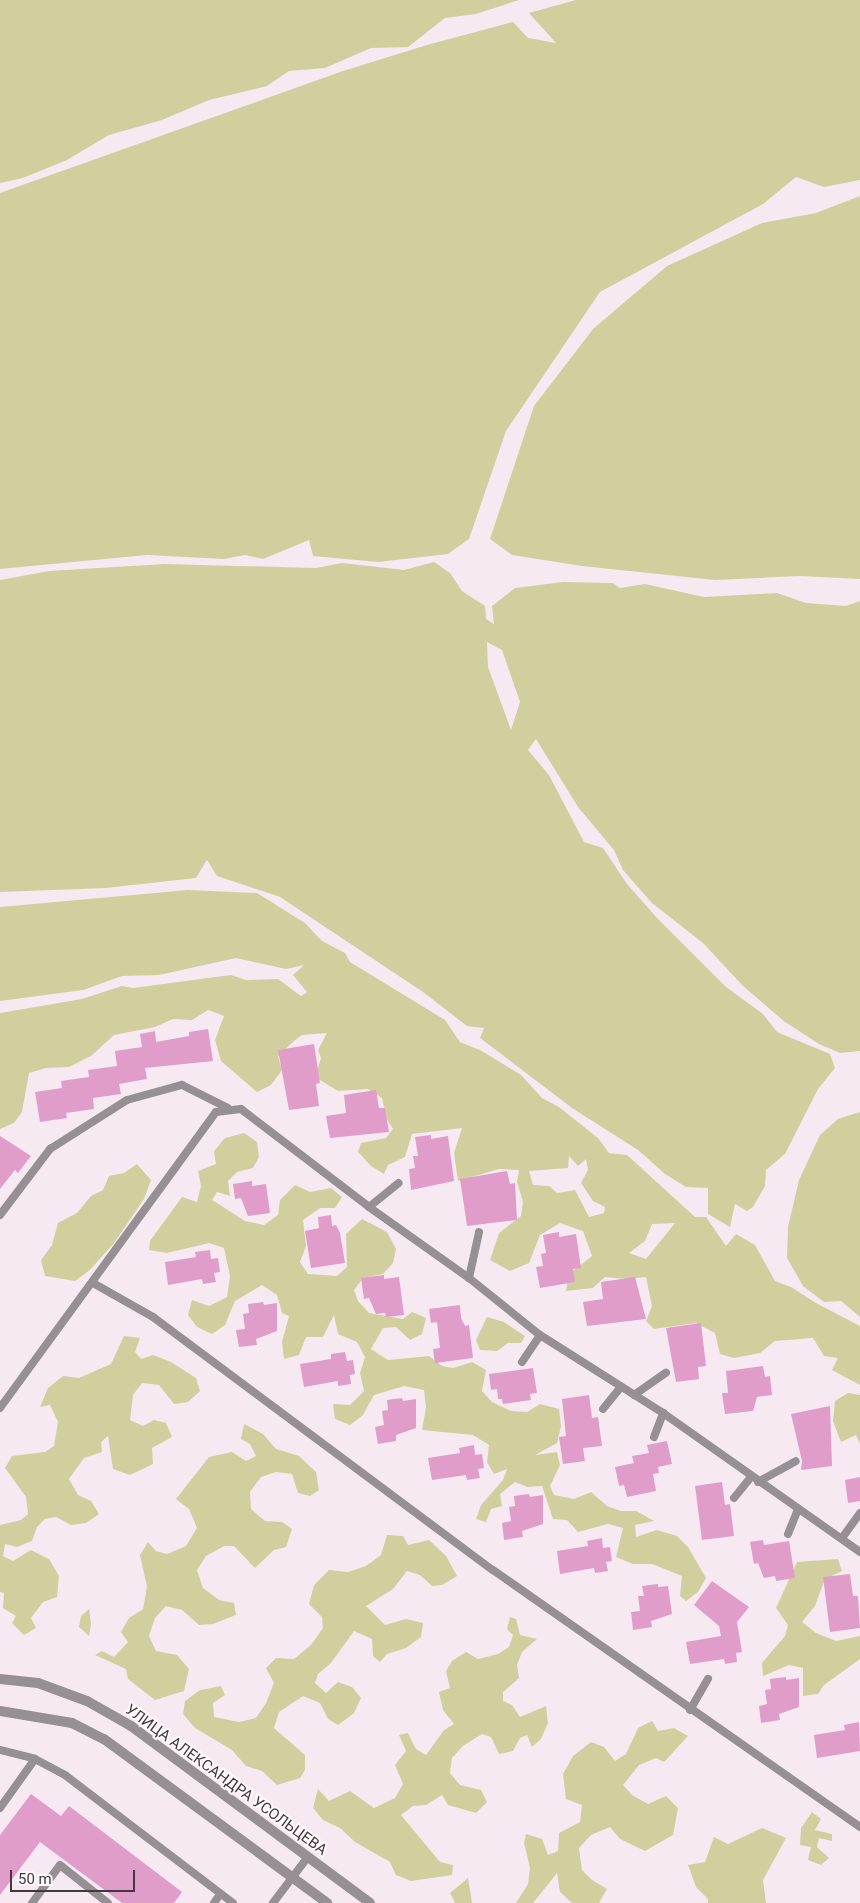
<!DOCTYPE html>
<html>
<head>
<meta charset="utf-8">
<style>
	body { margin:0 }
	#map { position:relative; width:860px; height:1903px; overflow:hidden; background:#f7e9f2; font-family:Roboto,sans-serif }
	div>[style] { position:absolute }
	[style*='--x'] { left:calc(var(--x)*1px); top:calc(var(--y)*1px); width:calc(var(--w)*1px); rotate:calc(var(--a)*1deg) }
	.green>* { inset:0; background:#d2cf9f }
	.building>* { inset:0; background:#e09dca }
	.service>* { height:8px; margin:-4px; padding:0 4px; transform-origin:4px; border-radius:4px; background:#969094 }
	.minor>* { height:10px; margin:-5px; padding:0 5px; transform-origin:5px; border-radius:5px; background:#969094 }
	span { translate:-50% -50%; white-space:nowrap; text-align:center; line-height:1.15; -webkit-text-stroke:4px #fff9fc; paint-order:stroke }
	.street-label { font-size:15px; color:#403a3e }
	.scale { position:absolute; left:10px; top:1870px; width:125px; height:22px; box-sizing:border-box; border:2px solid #403a3e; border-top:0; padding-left:6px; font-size:15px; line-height:18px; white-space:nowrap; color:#403a3e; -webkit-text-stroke:4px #fff9fc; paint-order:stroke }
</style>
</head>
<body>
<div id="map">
	<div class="green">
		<div style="clip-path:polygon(0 0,519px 0,476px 14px,445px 18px,408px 47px,371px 48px,325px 68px,289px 71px,267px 86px,209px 100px,162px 120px,109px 135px,67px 160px,23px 178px,0 183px)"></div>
		<div style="clip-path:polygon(576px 0,860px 0,860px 180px,824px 187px,796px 177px,763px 204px,600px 292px,506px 431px,469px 539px,448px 554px,378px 562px,313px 556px,309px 540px,263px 559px,245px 555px,224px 559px,147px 555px,0 569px,0 193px,343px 71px,427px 45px,513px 22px,528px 38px,556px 43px,529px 13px)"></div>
		<div style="clip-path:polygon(860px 196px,860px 579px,799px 576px,715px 580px,582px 566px,512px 555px,490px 539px,534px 406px,593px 329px,667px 266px,762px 223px,816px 213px)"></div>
		<div style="clip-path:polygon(evenodd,434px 562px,450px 573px,462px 591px,485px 606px,486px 619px,494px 624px,492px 606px,515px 588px,563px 582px,613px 583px,620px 588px,645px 584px,704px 597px,777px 593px,806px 603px,846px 606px,860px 601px,860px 1051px,840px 1053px,819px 1044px,785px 1022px,743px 986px,703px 943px,652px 903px,623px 870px,614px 850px,578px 807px,536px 739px,528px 750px,549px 775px,584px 842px,603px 848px,627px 884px,658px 919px,726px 987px,763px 1014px,777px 1032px,830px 1054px,835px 1068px,818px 1089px,785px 1154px,766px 1170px,765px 1186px,753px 1207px,747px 1211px,735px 1204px,730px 1227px,708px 1214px,708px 1188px,686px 1187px,665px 1174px,638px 1150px,572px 1108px,480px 1038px,484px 1028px,467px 1026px,423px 992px,280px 897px,217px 876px,207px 860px,196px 878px,106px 888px,0 892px,0 580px,49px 571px,164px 564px,316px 568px,342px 563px,404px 570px,434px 562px,487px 642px,502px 650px,520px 702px,511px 730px,488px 667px,487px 642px)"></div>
		<div style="clip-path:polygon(evenodd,188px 890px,257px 893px,305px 923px,322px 941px,345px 953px,350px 962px,445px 1020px,460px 1042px,482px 1051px,521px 1075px,542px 1098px,559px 1107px,598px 1138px,609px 1153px,627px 1155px,695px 1217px,706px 1217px,726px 1246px,736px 1234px,755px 1245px,775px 1281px,791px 1287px,816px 1303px,860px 1326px,860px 1385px,832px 1370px,838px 1358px,824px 1356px,813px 1338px,775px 1341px,760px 1353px,734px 1358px,720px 1354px,715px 1333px,696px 1323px,654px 1329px,646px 1321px,652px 1306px,646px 1277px,627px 1279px,605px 1277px,593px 1288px,566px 1291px,569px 1274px,592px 1256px,583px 1231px,560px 1223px,540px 1235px,529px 1263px,510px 1271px,490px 1260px,499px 1233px,521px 1216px,523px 1202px,517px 1182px,519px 1170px,499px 1169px,458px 1181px,454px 1153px,462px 1128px,412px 1134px,405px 1157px,388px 1165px,384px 1174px,371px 1166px,358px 1152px,361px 1143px,386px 1138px,393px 1129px,387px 1119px,382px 1098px,368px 1089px,338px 1091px,315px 1077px,321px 1058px,318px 1050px,327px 1033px,302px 1035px,294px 1041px,278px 1056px,282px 1070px,271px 1085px,257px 1092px,221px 1061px,215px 1040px,224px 1016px,208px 1010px,192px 1020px,173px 1019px,155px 1027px,114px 1035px,91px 1056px,69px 1067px,46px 1068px,29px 1073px,22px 1112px,14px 1123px,0 1129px,0 1013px,82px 999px,122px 986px,133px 988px,231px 975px,246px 980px,278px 979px,301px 996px,307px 992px,293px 975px,304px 965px,286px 969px,236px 958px,159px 975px,122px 976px,83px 990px,0 1001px,0 907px,188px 890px,569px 1156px,578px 1166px,586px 1159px,588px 1170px,581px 1183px,593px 1201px,605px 1207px,604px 1213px,589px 1217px,575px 1190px,557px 1193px,549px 1186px,533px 1185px,529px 1171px,568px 1168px,569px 1156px,188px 890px,675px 1223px,646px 1259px,629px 1253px,645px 1241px,652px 1224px,675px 1223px)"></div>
		<div style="clip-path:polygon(860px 1112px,860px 1317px,841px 1301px,824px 1302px,803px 1286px,787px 1258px,788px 1227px,799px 1180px,820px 1135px,838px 1119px)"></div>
		<div style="clip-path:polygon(244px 1133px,257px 1142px,259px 1157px,253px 1168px,237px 1172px,228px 1181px,230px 1196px,217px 1192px,212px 1200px,245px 1221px,264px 1225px,278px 1215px,280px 1200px,295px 1185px,310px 1192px,331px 1188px,342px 1197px,335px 1208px,320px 1208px,303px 1220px,306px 1246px,300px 1262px,308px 1274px,337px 1276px,347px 1267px,346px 1234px,362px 1219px,387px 1232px,396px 1249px,393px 1263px,383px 1274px,363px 1278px,354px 1290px,358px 1301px,369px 1313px,403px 1319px,412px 1312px,426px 1318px,422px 1334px,410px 1340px,396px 1327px,383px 1328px,371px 1349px,388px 1360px,429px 1356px,442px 1366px,453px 1368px,472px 1362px,486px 1370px,482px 1391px,492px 1402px,511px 1411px,527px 1412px,540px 1404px,559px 1409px,561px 1426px,557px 1443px,535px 1455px,557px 1452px,560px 1465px,550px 1486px,554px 1495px,574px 1499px,591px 1492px,607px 1506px,621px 1511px,636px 1511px,654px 1521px,635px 1525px,636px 1537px,657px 1530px,677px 1536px,688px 1547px,706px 1578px,698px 1592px,686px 1601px,680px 1596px,682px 1576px,652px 1564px,633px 1564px,616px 1557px,623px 1528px,608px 1524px,578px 1532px,567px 1520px,553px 1519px,542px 1486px,528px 1487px,515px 1482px,500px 1494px,502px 1506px,491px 1509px,486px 1522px,476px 1519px,481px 1505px,503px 1480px,507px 1469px,494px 1474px,487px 1462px,489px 1445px,473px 1435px,422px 1430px,426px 1407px,424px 1390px,404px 1386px,374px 1395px,363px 1415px,350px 1425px,335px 1419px,333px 1404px,350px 1405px,364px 1391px,360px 1373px,365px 1357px,357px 1342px,338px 1334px,334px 1315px,323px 1337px,306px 1337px,299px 1355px,284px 1359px,282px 1342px,289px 1316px,282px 1313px,277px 1295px,262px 1285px,235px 1301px,225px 1325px,212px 1334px,197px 1327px,188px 1315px,192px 1300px,209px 1306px,227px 1297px,230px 1276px,224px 1248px,209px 1243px,167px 1253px,149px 1250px,150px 1241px,182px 1197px,197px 1202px,201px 1186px,198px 1171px,216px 1164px,214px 1151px,225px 1138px)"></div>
		<div style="clip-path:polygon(137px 1164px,151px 1180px,144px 1199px,114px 1243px,90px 1270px,75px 1281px,45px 1276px,41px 1260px,52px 1245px,58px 1223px,77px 1213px,91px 1196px,103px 1190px,109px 1176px,124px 1173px)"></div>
		<div style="clip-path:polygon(487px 1317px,504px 1322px,525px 1336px,521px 1343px,508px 1343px,497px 1351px,480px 1350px,476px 1340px)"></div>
		<div style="clip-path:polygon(124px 1336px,140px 1338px,135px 1352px,141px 1359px,153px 1355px,171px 1362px,196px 1378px,200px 1391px,188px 1402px,174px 1404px,159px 1385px,142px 1383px,133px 1395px,130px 1420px,143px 1426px,154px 1420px,166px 1423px,172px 1437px,152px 1448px,153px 1464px,130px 1475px,113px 1469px,108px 1436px,101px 1442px,102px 1452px,84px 1458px,69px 1479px,78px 1495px,91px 1501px,99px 1514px,86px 1523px,71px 1525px,56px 1517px,45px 1519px,37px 1527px,32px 1541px,17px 1547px,5px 1544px,3px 1556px,13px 1561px,31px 1550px,49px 1559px,59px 1576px,57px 1597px,43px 1602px,31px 1618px,36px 1628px,24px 1635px,12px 1623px,16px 1616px,3px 1608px,4px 1593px,0 1592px,0 1525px,21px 1520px,28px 1514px,26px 1497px,5px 1468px,12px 1456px,45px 1452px,54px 1446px,58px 1422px,50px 1405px,40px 1407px,48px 1388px,63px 1376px,79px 1378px,111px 1364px)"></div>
		<div style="clip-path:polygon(848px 1393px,860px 1395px,860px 1444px,856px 1435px,841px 1442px,833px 1421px,835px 1401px)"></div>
		<div style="clip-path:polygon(244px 1424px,263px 1434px,276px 1449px,299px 1456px,316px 1472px,319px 1490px,310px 1496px,298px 1493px,292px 1474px,276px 1472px,261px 1477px,250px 1492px,251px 1509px,265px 1521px,282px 1522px,292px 1529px,286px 1547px,274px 1550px,255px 1568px,234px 1546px,224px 1546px,206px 1556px,197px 1570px,203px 1588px,219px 1600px,234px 1603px,236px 1615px,213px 1624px,199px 1625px,182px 1610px,166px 1606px,155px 1618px,149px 1636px,156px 1651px,177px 1655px,189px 1669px,184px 1691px,155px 1700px,128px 1679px,126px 1669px,95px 1655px,102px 1651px,114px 1657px,128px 1642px,121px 1632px,129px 1618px,143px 1609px,147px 1587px,140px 1555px,148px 1542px,156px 1551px,167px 1554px,186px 1546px,197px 1528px,189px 1509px,176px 1499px,209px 1457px,232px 1452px,246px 1461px,256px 1456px,250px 1444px,241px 1439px)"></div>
		<div style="clip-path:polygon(387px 1535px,403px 1536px,408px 1545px,429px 1540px,446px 1556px,457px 1576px,442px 1585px,432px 1586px,420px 1575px,407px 1571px,393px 1589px,366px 1606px,385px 1625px,406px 1619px,423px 1623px,421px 1637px,406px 1648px,387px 1654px,380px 1662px,373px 1656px,372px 1639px,354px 1631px,331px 1663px,318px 1674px,315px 1683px,326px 1693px,338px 1682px,352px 1687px,361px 1698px,354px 1713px,338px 1725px,328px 1719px,320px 1703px,303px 1696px,279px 1712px,274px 1728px,305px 1755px,305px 1770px,300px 1778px,277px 1785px,262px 1771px,246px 1766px,232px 1750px,195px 1728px,183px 1714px,185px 1701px,200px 1690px,221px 1686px,225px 1695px,213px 1703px,214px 1717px,239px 1722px,256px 1718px,266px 1703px,274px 1683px,266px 1668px,276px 1658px,294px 1659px,311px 1645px,323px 1628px,322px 1617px,309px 1604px,314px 1585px,329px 1570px,348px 1572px,366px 1566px,381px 1555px)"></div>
		<div style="clip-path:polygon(838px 1559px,842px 1571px,825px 1579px,815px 1606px,802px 1622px,816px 1633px,836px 1641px,860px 1636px,860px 1659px,824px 1685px,818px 1694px,803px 1696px,803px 1668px,789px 1665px,763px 1676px,762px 1663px,785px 1636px,788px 1625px,776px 1608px,797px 1562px)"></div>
		<div style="clip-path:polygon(89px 1609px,91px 1624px,89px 1636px,79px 1627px,81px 1616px)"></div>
		<div style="clip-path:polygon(510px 1617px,516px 1619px,520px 1635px,537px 1639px,522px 1652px,517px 1665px,519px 1678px,503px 1692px,503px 1701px,512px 1705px,520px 1717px,546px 1706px,548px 1723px,541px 1739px,532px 1747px,527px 1735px,520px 1738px,513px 1751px,499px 1754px,491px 1737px,482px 1734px,463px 1746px,452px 1758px,450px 1773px,460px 1785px,481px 1790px,487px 1802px,476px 1813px,448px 1805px,442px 1795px,426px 1805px,413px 1806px,401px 1815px,440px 1862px,453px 1865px,452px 1875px,411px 1881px,396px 1875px,390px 1862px,355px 1842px,340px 1828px,323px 1820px,313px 1808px,318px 1789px,329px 1801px,350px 1791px,374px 1808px,395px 1798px,403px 1784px,395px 1765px,406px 1751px,399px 1735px,408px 1733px,416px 1749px,426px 1755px,444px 1730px,454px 1724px,443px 1710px,439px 1692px,450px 1688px,446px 1671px,452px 1661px,466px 1652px,478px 1659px,498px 1654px,509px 1647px,513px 1635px,507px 1629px)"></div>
		<div style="clip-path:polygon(652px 1721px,658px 1731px,674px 1728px,688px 1736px,664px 1762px,656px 1758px,639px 1765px,623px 1785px,632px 1795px,648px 1804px,666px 1796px,678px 1808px,673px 1835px,645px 1851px,620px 1839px,610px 1827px,591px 1835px,579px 1848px,582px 1870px,592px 1880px,607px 1889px,599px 1903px,572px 1903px,560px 1892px,557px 1873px,533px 1903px,516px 1903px,528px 1884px,530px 1868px,524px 1843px,526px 1834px,542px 1839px,548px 1855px,558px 1851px,559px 1833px,580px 1822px,582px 1805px,566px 1799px,563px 1774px,573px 1756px,591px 1742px,604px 1747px,615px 1761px,626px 1754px,638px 1728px)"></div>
		<div style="clip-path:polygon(812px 1812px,821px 1819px,815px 1830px,832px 1834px,832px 1841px,819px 1838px,817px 1847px,829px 1858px,821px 1865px,808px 1860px,811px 1847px,800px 1845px,801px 1828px)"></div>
		<div style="clip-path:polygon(762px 1828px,786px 1838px,763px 1880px,766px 1903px,708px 1903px,708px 1899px,696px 1887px,688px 1865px,705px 1862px,714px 1837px,728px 1844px)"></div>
		<div style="clip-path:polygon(468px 1878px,472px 1903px,455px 1903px,450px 1893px)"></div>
	</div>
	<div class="building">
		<div style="clip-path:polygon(208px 1029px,213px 1061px,145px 1068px,147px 1079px,119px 1084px,121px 1094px,93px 1098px,94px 1109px,66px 1113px,67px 1118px,40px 1122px,35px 1092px,62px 1088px,61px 1081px,89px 1077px,88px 1070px,117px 1066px,115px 1051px,142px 1047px,140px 1034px,155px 1031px,156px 1042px,189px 1036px,189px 1032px)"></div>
		<div style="clip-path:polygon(314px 1044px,320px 1083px,316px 1084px,319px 1106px,289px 1110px,278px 1050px)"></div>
		<div style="clip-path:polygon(376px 1090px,379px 1108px,385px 1108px,389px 1132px,330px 1138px,326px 1116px,346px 1113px,344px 1095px)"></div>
		<div style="clip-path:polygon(431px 1135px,431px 1139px,448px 1136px,454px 1181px,411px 1190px,409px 1169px,415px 1168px,413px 1156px,418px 1156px,415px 1137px)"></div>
		<div style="clip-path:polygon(0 1136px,31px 1156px,18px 1173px,15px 1170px,0 1189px)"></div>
		<div style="clip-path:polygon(507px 1171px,510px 1184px,515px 1183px,517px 1220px,467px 1226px,460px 1179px)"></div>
		<div style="clip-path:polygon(252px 1181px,252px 1186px,266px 1184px,270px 1213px,248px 1216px,241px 1198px,235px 1199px,233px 1184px)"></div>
		<div style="clip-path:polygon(331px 1215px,332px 1226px,336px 1225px,340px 1233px,345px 1263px,311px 1268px,305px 1231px,319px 1228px,318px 1217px)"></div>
		<div style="clip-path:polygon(559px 1232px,559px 1237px,576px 1234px,581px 1268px,573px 1269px,575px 1282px,540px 1288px,536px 1267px,543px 1266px,541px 1254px,546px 1253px,543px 1235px)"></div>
		<div style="clip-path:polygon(210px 1250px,211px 1259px,218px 1258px,220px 1272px,214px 1273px,216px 1282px,203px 1284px,202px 1279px,168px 1285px,165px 1262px,196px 1257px,195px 1252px)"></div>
		<div style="clip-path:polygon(384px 1275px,384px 1279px,399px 1277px,404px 1315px,386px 1317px,385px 1313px,376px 1314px,369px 1298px,364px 1299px,361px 1278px)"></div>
		<div style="clip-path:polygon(635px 1277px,646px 1319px,587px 1326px,583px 1302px,603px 1299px,601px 1282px)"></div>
		<div style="clip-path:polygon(263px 1302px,264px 1305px,277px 1303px,277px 1331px,256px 1339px,257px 1345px,239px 1347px,236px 1330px,245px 1329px,243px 1314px,249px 1313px,248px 1304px)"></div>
		<div style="clip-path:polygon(460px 1305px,461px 1318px,465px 1326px,469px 1325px,473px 1358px,435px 1363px,433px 1349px,440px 1348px,437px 1322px,431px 1323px,429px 1309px)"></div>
		<div style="clip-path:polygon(701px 1323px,706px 1366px,698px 1367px,699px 1379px,676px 1382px,666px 1328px)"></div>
		<div style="clip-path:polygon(345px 1352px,347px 1361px,353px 1360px,355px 1374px,350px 1375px,351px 1384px,338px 1386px,338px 1381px,304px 1387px,300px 1364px,331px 1359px,331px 1354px)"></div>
		<div style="clip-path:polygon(763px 1366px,765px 1377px,770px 1376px,772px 1395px,757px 1397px,753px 1411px,725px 1414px,722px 1393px,728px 1393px,726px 1371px)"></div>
		<div style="clip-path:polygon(533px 1368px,537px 1393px,530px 1394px,531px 1400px,503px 1404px,502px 1399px,498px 1399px,497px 1389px,491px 1390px,489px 1374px)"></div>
		<div style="clip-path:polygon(589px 1395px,592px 1418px,598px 1417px,602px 1446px,583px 1448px,585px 1461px,563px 1464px,559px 1437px,566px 1436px,562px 1399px)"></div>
		<div style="clip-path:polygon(402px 1398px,403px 1401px,416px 1399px,416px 1428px,396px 1435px,396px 1441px,378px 1444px,375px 1427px,384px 1425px,382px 1411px,388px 1410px,387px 1400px)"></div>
		<div style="clip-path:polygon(830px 1406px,832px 1466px,801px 1470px,802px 1461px,791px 1414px)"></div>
		<div style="clip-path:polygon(667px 1441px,672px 1464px,658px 1467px,659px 1473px,653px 1474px,656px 1491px,627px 1497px,624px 1485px,619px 1486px,615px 1467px,634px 1463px,632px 1456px,649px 1453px,647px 1445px)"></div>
		<div style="clip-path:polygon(474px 1445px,475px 1455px,482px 1454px,484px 1468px,478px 1469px,480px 1478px,467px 1480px,466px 1475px,432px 1480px,428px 1458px,460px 1453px,459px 1448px)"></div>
		<div style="clip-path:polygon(860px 1477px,860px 1501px,848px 1503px,845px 1480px)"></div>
		<div style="clip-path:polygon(722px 1482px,725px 1505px,730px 1504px,734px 1536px,702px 1540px,695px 1486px)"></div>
		<div style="clip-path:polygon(529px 1494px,530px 1497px,543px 1495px,543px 1524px,522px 1531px,523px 1537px,504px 1540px,502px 1523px,511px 1521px,509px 1507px,515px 1506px,514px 1496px)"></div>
		<div style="clip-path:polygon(602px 1538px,603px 1548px,610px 1547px,612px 1561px,606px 1562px,608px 1571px,595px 1573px,594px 1568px,560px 1574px,557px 1551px,588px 1546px,587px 1541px)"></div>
		<div style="clip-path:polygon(763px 1540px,764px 1545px,789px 1541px,795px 1578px,776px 1581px,775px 1576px,764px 1578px,758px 1563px,754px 1564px,750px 1542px)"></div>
		<div style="clip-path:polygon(850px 1574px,853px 1596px,858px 1596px,860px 1628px,830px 1632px,823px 1577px)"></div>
		<div style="clip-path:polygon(712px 1581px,749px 1607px,737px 1622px,742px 1652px,736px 1653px,737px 1662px,725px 1664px,724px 1659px,690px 1664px,686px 1642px,721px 1636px,719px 1626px,694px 1605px)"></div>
		<div style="clip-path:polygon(658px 1584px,658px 1587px,668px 1586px,672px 1614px,651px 1621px,652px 1627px,633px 1630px,631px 1612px,640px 1611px,638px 1596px,644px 1596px,642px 1586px)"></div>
		<div style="clip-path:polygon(786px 1677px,786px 1680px,799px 1678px,799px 1707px,779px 1714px,780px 1720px,761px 1723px,759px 1706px,767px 1704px,765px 1690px,771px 1689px,770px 1679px)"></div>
		<div style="clip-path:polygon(859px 1722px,860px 1751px,817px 1758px,814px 1735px,845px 1730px,844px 1725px)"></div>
		<div style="clip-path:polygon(31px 1794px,61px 1816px,69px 1806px,182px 1892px,174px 1903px,122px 1903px,40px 1842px,0 1895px,0 1835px)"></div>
	</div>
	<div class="service">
		<div style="--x:369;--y:1207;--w:38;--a:-39"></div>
		<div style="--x:0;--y:1215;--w:83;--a:-52.9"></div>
		<div style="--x:50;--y:1149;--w:91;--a:-32.5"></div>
		<div style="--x:127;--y:1100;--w:57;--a:-15.3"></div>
		<div style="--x:182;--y:1085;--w:51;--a:26.6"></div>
		<div style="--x:469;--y:1278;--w:47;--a:-77.7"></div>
		<div style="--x:93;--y:1283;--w:69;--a:29.5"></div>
		<div style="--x:153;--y:1317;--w:424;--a:36.7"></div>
		<div style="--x:493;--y:1570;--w:448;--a:35"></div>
		<div style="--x:522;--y:1362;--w:32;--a:-56"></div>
		<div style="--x:634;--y:1395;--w:39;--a:-35"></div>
		<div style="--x:0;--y:1408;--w:366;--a:-53.9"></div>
		<div style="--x:216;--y:1112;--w:25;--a:-7"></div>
		<div style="--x:241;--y:1109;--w:161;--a:37.4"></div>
		<div style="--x:369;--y:1207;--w:123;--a:35.4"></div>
		<div style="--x:469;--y:1278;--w:91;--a:38.8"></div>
		<div style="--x:540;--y:1335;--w:146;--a:32.4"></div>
		<div style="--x:663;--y:1413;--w:241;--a:35.2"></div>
		<div style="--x:603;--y:1409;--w:28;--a:-51"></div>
		<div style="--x:654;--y:1437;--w:26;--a:-69"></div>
		<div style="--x:758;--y:1482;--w:43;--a:-28.9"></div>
		<div style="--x:734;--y:1498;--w:27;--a:-51"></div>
		<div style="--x:788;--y:1534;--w:27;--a:-68"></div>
		<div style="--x:842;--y:1538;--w:31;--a:-54"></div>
		<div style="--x:690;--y:1710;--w:36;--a:-60"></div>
		<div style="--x:0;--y:1750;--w:36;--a:14"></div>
		<div style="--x:35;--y:1759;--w:34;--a:28"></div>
		<div style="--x:65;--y:1775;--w:211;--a:37.3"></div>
		<div style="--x:0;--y:1808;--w:60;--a:-54.5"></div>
		<div style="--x:32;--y:1903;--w:47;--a:-53.6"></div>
		<div style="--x:60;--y:1865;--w:61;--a:38.4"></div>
		<div style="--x:214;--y:1903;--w:11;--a:-56"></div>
		<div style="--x:273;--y:1903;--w:56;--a:-52.9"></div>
	</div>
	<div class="minor">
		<div style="--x:0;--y:1679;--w:38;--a:6"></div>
		<div style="--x:38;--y:1683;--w:52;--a:20.2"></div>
		<div style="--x:87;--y:1701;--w:51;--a:29.6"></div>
		<div style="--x:131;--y:1726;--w:297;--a:36.5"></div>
		<div style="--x:0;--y:1711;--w:73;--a:9.5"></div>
		<div style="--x:72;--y:1723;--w:36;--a:27"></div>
		<div style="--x:104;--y:1739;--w:277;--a:36.3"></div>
	</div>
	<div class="street-label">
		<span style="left:226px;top:1780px;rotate:36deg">УЛИЦА АЛЕКСАНДРА УСОЛЬЦЕВА</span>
	</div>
	<div class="scale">50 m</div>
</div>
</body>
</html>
